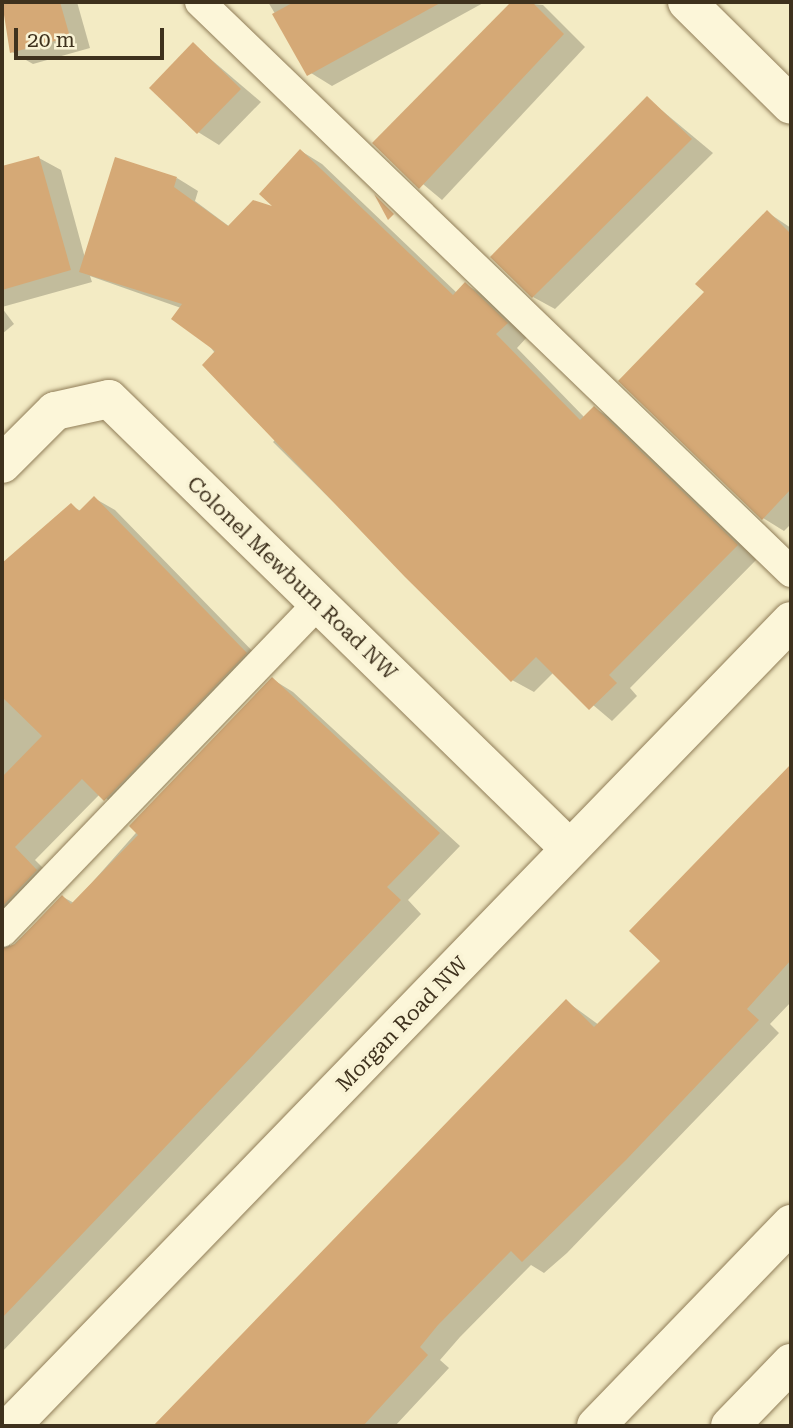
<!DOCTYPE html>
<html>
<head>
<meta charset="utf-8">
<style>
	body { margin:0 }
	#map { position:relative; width:793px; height:1428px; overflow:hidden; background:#f3ebc4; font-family:"Roboto Serif",serif }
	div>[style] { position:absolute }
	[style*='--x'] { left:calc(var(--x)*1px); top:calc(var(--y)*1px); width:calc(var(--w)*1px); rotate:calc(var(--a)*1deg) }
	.shadow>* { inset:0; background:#0003 }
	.building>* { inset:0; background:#d5a976 }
	.roads { filter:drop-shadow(0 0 2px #907d58) drop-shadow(0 0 2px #907d58) }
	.lane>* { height:30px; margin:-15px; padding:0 15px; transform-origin:15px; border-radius:15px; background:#fcf6d9 }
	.street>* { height:38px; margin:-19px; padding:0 19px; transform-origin:19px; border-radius:19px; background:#fcf6d9 }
	.secondary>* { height:38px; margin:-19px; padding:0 19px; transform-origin:19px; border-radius:19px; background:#fcf6d9 }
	span { translate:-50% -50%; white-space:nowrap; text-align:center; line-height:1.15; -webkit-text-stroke:7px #f9f3d5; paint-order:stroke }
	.street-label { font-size:21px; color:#3e311d }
	.frame { position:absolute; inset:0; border:4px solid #3e311d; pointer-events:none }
	.scale { position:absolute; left:14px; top:28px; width:150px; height:32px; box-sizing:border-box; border:4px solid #3e311d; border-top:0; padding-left:9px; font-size:21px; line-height:24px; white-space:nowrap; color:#3e311d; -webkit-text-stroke:5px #f9f3d5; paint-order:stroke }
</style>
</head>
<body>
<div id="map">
	<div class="shadow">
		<div style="clip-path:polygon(2px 2px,77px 2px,90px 48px,33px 64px,12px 52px)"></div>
		<div style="clip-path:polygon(268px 2px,485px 2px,332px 86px,311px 73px)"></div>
		<div style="clip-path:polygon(513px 2px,543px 5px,585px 47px,442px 200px,374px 143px)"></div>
		<div style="clip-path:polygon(194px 45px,261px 102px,219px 145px,198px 132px)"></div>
		<div style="clip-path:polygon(647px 98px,713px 153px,555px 309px,533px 297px)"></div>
		<div style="clip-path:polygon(301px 151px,322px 164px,457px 293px,465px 284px,487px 297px,528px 336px,517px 348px,585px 418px,594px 408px,616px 421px,758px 558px,630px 688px,637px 696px,612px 721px,554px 672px,534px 692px,512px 680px,273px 442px,278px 437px,181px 308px,90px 276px,92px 282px,2px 307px,2px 171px,39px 158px,61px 170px,85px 258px,177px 178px,198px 191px,195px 201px,230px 227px,278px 210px)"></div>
		<div style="clip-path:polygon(767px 212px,791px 228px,791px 524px,784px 531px,763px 518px,706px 292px)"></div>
		<div style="clip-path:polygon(2px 308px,14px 324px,2px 334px)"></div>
		<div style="clip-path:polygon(94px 498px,115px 510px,267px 666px,126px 812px,100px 794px,35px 860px,58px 883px,10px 933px,10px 948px,63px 897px,74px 903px,272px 679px,293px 692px,460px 846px,408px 900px,421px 914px,2px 1352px,2px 580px,71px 506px,81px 511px)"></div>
		<div style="clip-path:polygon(791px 769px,791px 1002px,770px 1024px,779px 1033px,567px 1253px,544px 1273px,531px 1265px,460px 1337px,440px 1360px,449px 1368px,395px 1426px,154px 1426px,566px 1001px,599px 1025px,662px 961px,632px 931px)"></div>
	</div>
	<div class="building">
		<div style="clip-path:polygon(2px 2px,60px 2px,70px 37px,10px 53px)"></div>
		<div style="clip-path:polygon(294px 2px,442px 2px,307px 76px,272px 14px)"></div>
		<div style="clip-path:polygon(511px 2px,532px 2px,564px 34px,419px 189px,372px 143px)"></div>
		<div style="clip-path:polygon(193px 42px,241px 89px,197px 134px,149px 88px)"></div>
		<div style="clip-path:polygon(647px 96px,692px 139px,532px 298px,490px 257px)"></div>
		<div style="clip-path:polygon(300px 149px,453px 295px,465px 282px,508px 323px,496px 334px,580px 420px,594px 406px,738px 545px,609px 675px,617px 683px,589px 710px,536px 657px,511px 682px,405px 577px,202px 365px,215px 351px,171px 319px,182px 304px,79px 272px,115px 157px,177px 177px,174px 187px,228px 226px,253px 200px,272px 206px,259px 194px)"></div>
		<div style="clip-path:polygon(39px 156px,71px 270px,2px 290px,2px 166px)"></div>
		<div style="clip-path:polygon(374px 194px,394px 214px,388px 220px)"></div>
		<div style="clip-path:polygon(767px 210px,791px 234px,791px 489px,762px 520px,618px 381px,704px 292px,695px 284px)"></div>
		<div style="clip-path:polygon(94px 496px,247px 653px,104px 801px,82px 779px,15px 847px,37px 870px,2px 907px,2px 777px,42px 736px,2px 697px,2px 563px,71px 503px,79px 511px)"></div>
		<div style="clip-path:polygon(272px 677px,440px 833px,387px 887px,401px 900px,2px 1318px,2px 949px,15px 944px,62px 895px,71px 904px,138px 835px,129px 826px)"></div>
		<div style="clip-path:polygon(791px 764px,791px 960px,747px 1009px,759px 1020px,626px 1160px,522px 1262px,511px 1251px,438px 1325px,420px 1347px,428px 1355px,363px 1426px,153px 1426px,566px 999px,594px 1027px,660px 961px,629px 931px)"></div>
	</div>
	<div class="roads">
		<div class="lane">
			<div style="--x:200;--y:2;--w:821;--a:43.96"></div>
			<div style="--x:2;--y:932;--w:455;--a:-46.1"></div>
		</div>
		<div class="street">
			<div style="--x:687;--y:2;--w:146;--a:44.7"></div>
			<div style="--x:2;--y:464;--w:75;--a:-45"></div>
			<div style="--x:55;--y:411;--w:55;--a:-12.5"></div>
			<div style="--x:109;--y:399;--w:643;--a:44.31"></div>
			<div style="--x:11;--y:1426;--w:1121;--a:-45.9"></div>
		</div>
		<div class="secondary">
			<div style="--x:596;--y:1426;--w:281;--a:-46"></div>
			<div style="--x:730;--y:1426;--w:88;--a:-45.9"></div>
		</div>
	</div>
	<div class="street-label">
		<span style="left:292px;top:578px;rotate:44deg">Colonel Mewburn Road NW</span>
		<span style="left:402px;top:1024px;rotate:-46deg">Morgan Road NW</span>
	</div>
	<div class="frame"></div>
	<div class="scale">20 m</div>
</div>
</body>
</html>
